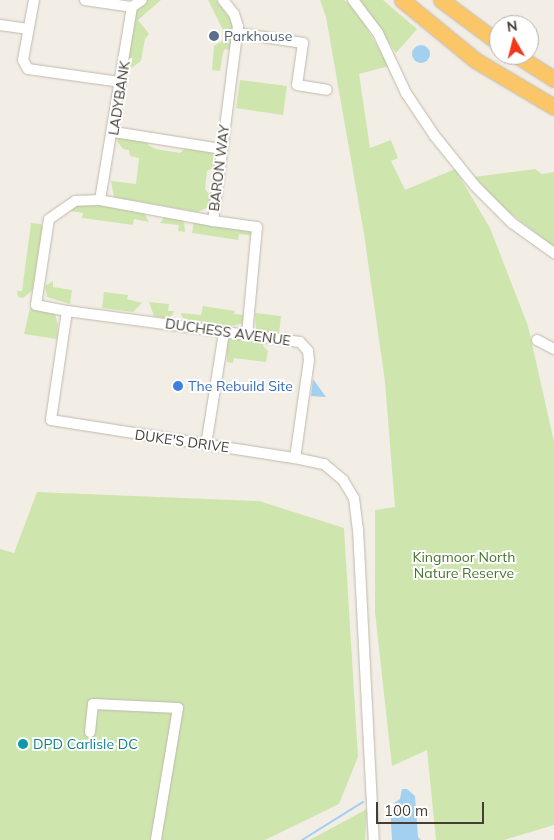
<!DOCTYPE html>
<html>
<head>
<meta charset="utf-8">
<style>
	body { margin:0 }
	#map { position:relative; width:554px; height:840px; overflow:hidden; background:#f2eee5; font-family:Mulish,sans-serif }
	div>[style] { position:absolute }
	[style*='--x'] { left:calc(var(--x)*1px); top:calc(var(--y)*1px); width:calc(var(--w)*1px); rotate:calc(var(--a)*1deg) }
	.green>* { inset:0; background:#cee6ae }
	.water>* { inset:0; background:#a2d0ee }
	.round { border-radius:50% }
	.stream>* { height:2px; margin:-1px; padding:0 1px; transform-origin:1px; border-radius:1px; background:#a2d0ee }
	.roads { filter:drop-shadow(0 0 1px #c0b8ab) drop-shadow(0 0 1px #c0b8ab) }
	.minor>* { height:10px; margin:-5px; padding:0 5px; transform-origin:5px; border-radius:5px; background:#fff }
	.highway>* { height:15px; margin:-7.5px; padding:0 7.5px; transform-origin:7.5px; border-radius:7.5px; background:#fac668 }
	.dots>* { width:14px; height:14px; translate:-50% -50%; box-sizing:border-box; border:2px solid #fff; border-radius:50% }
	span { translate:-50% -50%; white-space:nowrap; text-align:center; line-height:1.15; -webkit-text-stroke:4px #fff; paint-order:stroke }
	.service-label { font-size:14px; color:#4e5e75 }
	.left { translate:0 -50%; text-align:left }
	.street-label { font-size:14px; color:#443e35 }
	.shop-label { font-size:14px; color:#366cbe }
	.park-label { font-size:14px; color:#47742a }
	.culture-label { font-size:14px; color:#0d838f }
	.north { position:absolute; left:489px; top:15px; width:50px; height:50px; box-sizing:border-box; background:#fff; border:1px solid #b4b2ae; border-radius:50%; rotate:352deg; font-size:14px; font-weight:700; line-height:20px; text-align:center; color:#443e35 }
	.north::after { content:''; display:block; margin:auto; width:18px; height:22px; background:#f4371a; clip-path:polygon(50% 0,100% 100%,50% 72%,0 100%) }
	.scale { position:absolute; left:376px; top:802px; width:108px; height:22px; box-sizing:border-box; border:2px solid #443e35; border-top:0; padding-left:6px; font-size:15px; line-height:18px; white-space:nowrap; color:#443e35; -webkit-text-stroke:4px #fff; paint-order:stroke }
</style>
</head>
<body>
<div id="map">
	<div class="green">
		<div style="clip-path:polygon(146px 0,161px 0,138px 20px,149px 34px,145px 39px,141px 61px,126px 72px,135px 8px)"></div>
		<div style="clip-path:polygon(208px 0,216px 0,233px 23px,231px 50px,225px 49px,223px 53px,220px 71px,212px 70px,214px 46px,227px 38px)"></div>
		<div style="clip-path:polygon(320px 0,344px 0,354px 7px,389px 66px,359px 74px,370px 148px,391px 140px,398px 158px,391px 161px,405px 190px,455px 169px,490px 228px,528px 326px,554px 442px,554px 825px,504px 840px,436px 840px,427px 750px,392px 766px,375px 612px,375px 510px,395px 507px,385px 382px,364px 234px,326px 17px)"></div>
		<div style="clip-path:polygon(360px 0,383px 0,417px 29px,396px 53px)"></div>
		<div style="clip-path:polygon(240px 80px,287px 86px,283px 115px,236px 108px)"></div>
		<div style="clip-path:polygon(119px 137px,149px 139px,148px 145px,156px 149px,180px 153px,189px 145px,217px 152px,215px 167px,207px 171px,205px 189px,212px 198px,210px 206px,198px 212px,114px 197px,111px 181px,136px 184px,139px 158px,130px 156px,129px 150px,123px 149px,117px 141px)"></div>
		<div style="clip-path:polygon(535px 169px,542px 174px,554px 172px,554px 247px,502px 207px,475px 177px)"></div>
		<div style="clip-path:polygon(94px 203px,143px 211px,149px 222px,134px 219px,133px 225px,82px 218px,83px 213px,71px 211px,74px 205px)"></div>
		<div style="clip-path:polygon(164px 217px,184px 220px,185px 232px,178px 231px,179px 225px,160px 223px)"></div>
		<div style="clip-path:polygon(194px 221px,250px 227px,254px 236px,239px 234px,238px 240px,192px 233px)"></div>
		<div style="clip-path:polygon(31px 223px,41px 224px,43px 228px,34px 289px,23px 298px,18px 297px,17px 291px,22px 291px)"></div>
		<div style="clip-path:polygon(53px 281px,53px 287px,72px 290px,70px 304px,47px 297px,45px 286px)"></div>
		<div style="clip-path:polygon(104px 292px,128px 295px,127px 299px,142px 303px,133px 312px,102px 308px)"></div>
		<div style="clip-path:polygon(149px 302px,169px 304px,168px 311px,174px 311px,172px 315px,168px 319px,154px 316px)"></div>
		<div style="clip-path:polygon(203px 306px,235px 311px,234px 314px,248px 315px,241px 324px,226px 327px,186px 320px,182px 317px,181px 313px,201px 315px)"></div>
		<div style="clip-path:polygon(30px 308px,55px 313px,58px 325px,57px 339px,24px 334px)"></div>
		<div style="clip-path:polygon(255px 313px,281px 316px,279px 334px,256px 330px)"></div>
		<div style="clip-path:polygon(236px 336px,264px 339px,263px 346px,268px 351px,266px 362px,234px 358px,233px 363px,227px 362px,227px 340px)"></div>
		<div style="clip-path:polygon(37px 492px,259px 501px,344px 528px,358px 757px,339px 804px,265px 840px,0 840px,0 549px,14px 553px)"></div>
		<div style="clip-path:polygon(367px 809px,365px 840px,309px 840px,317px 836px)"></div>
	</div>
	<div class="water">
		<div class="round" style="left:412px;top:45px;width:18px;height:18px"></div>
		<div style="clip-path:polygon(313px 379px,326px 397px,311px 396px)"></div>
		<div style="clip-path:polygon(402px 789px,407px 789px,415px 796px,418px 837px,421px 840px,392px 840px,390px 806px,400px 799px)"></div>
	</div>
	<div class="stream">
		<div style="--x:302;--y:840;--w:72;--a:-31.9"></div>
	</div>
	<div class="roads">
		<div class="minor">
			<div style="--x:34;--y:0;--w:61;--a:100.4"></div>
			<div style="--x:23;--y:60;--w:10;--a:61"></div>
			<div style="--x:28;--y:69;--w:94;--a:8"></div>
			<div style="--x:85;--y:0;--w:48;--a:8.5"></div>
			<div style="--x:223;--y:0;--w:18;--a:52"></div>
			<div style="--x:234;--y:14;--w:13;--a:72"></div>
			<div style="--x:238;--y:26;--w:197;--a:97.3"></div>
			<div style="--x:213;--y:221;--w:44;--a:7.8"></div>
			<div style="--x:257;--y:227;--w:107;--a:95.3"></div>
			<div style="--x:353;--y:0;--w:41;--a:52.9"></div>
			<div style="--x:378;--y:33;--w:66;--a:65"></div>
			<div style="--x:406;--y:93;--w:50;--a:56.3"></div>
			<div style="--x:434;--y:135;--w:65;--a:51.2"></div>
			<div style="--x:475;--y:186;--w:52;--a:45"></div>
			<div style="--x:512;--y:223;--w:52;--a:35.5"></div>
			<div style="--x:0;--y:25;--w:27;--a:8"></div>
			<div style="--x:237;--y:33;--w:67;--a:8.6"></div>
			<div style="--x:303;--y:43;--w:42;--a:98.1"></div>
			<div style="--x:297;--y:85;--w:30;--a:9"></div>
			<div style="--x:114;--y:132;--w:108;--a:9"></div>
			<div style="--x:100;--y:200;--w:196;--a:-80.6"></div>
			<div style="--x:132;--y:7;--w:12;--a:-35"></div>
			<div style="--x:213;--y:221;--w:115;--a:-169.5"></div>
			<div style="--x:100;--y:200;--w:25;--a:178"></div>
			<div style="--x:75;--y:201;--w:32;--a:145"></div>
			<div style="--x:49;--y:219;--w:87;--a:98.6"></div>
			<div style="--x:36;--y:305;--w:32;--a:11"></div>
			<div style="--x:67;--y:311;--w:110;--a:98.4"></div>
			<div style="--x:51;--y:420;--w:247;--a:8.9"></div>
			<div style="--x:295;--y:458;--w:30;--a:12"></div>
			<div style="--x:324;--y:464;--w:25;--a:40"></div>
			<div style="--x:343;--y:480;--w:21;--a:59"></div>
			<div style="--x:354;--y:498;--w:31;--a:83"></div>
			<div style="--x:358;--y:529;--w:311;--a:87.1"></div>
			<div style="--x:67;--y:311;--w:235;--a:7.6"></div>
			<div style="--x:300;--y:342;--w:12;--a:48"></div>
			<div style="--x:308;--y:351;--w:9;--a:84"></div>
			<div style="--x:309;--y:360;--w:99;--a:98.1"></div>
			<div style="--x:537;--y:340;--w:19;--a:28"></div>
			<div style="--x:206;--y:445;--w:114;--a:-80.9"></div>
			<div style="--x:90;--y:732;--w:28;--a:-84"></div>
			<div style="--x:93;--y:704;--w:85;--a:2.7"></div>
			<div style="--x:178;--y:708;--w:134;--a:99.5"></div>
		</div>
		<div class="highway">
			<div style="--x:402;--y:0;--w:94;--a:39.4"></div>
			<div style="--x:475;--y:60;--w:92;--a:30.7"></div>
			<div style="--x:441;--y:0;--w:72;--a:36.6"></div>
			<div style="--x:516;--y:55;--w:45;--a:32.3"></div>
		</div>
	</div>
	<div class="dots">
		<div style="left:214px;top:36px;background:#5c6f8a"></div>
		<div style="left:178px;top:386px;background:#3f7fe0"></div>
		<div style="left:23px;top:744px;background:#0f9aa8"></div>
	</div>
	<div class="service-label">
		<span class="left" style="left:224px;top:36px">Parkhouse</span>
	</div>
	<div class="street-label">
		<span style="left:119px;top:98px;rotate:-81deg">LADYBANK</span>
		<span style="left:219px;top:168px;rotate:-83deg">BARON WAY</span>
		<span style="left:228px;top:332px;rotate:8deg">DUCHESS AVENUE</span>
		<span style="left:182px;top:441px;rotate:8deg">DUKE'S DRIVE</span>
	</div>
	<div class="shop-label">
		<span class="left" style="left:188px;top:386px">The Rebuild Site</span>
	</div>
	<div class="park-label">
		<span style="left:464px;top:565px">Kingmoor North<br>Nature Reserve</span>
	</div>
	<div class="culture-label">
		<span class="left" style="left:33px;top:744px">DPD Carlisle DC</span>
	</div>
	<div class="north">N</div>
	<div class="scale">100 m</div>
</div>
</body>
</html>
